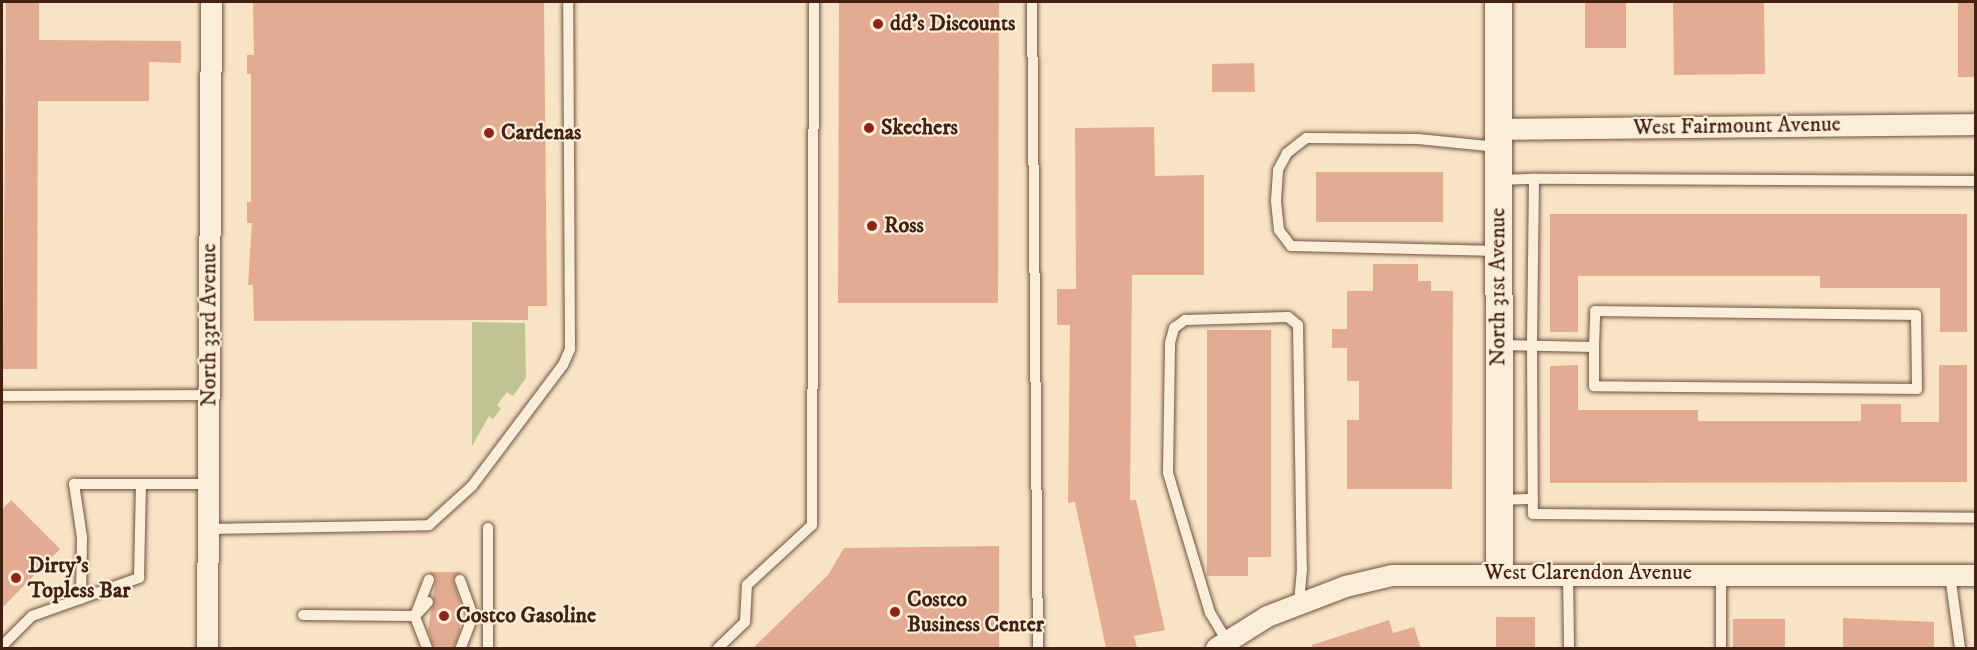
<!DOCTYPE html>
<html>
<head>
<meta charset="utf-8">
<style>
	body { margin:0 }
	#map { position:relative; width:1977px; height:650px; overflow:hidden; background:#f8e4c5; font-family:"IM FELL DW Pica",serif }
	div>[style] { position:absolute }
	[style*='--x'] { left:calc(var(--x)*1px); top:calc(var(--y)*1px); width:calc(var(--w)*1px); rotate:calc(var(--a)*1deg) }
	.green>* { inset:0; background:#c0c392 }
	.building>* { inset:0; background:#e3ac92 }
	.roads { filter:drop-shadow(0 0 2px #70513f) drop-shadow(0 0 2px #70513f) }
	.service>* { height:10px; margin:-5px; padding:0 5px; transform-origin:5px; border-radius:5px; background:#faedd9 }
	.minor>* { height:21px; margin:-10.5px; padding:0 10.5px; transform-origin:10.5px; border-radius:10.5px; background:#faedd9 }
	.tertiary>* { height:27px; margin:-13.5px; padding:0 13.5px; transform-origin:13.5px; border-radius:13.5px; background:#faedd9 }
	.dots>* { width:16px; height:16px; translate:-50% -50%; box-sizing:border-box; border:3px solid #faedd9; border-radius:50% }
	span { translate:-50% -50%; white-space:nowrap; text-align:center; line-height:1.15; -webkit-text-stroke:4.5px #faedd9; paint-order:stroke }
	.poi-label { font-size:22px; color:#422012; font-weight:700 }
	.left { translate:0 -50%; text-align:left }
	.street-label { font-size:22px; color:#422012 }
	.frame { position:absolute; inset:0; border:3px solid #422012; pointer-events:none }
</style>
</head>
<body>
<div id="map">
	<div class="green">
		<div style="clip-path:polygon(472px 322px,525px 323px,526px 378px,513px 396px,507px 392px,497px 405px,501px 409px,493px 419px,489px 416px,472px 446px)"></div>
	</div>
	<div class="building">
		<div style="clip-path:polygon(6px 2px,39px 2px,39px 40px,181px 41px,181px 63px,149px 62px,149px 101px,38px 101px,37px 369px,3px 369px)"></div>
		<div style="clip-path:polygon(253px 2px,544px 2px,547px 306px,528px 306px,528px 320px,254px 321px,253px 285px,248px 285px,252px 223px,247px 223px,247px 202px,251px 202px,251px 74px,247px 74px,247px 55px,254px 55px)"></div>
		<div style="clip-path:polygon(839px 2px,999px 2px,998px 303px,838px 303px)"></div>
		<div style="clip-path:polygon(1585px 2px,1626px 2px,1626px 48px,1585px 48px)"></div>
		<div style="clip-path:polygon(1673px 2px,1764px 2px,1765px 74px,1674px 75px)"></div>
		<div style="clip-path:polygon(1958px 2px,1976px 2px,1976px 77px,1958px 77px)"></div>
		<div style="clip-path:polygon(1254px 63px,1255px 92px,1212px 92px,1212px 64px)"></div>
		<div style="clip-path:polygon(1154px 127px,1155px 176px,1204px 175px,1204px 275px,1132px 275px,1130px 500px,1136px 500px,1165px 630px,1134px 636px,1137px 648px,1106px 648px,1075px 502px,1068px 503px,1070px 325px,1057px 325px,1057px 289px,1076px 289px,1075px 128px)"></div>
		<div style="clip-path:polygon(1316px 172px,1443px 172px,1443px 222px,1316px 222px)"></div>
		<div style="clip-path:polygon(1550px 214px,1967px 214px,1967px 332px,1940px 332px,1940px 288px,1820px 288px,1820px 276px,1578px 276px,1578px 332px,1550px 332px)"></div>
		<div style="clip-path:polygon(1373px 264px,1418px 264px,1418px 281px,1431px 281px,1431px 291px,1453px 291px,1452px 489px,1347px 489px,1347px 420px,1359px 420px,1359px 381px,1347px 381px,1347px 348px,1332px 348px,1332px 329px,1347px 329px,1347px 291px,1373px 291px)"></div>
		<div style="clip-path:polygon(1207px 330px,1271px 330px,1271px 557px,1248px 557px,1248px 576px,1207px 576px)"></div>
		<div style="clip-path:polygon(1578px 365px,1578px 410px,1698px 410px,1698px 421px,1861px 421px,1861px 404px,1901px 404px,1901px 422px,1939px 422px,1939px 365px,1967px 365px,1967px 482px,1550px 483px,1550px 366px)"></div>
		<div style="clip-path:polygon(11px 500px,60px 549px,2px 608px,2px 510px)"></div>
		<div style="clip-path:polygon(999px 546px,999px 648px,753px 648px,828px 575px,844px 548px)"></div>
		<div style="clip-path:polygon(429px 572px,461px 572px,453px 579px,460px 602px,460px 629px,454px 648px,434px 648px,428px 630px,436px 579px)"></div>
		<div style="clip-path:polygon(1496px 617px,1535px 617px,1535px 648px,1496px 648px)"></div>
		<div style="clip-path:polygon(1843px 618px,1934px 622px,1934px 648px,1843px 648px)"></div>
		<div style="clip-path:polygon(1733px 619px,1785px 619px,1785px 648px,1733px 648px)"></div>
		<div style="clip-path:polygon(1389px 620px,1393px 633px,1414px 627px,1421px 648px,1312px 648px,1312px 645px)"></div>
	</div>
	<div class="roads">
		<div class="service">
			<div style="--x:1032;--y:2;--w:646;--a:89.47"></div>
			<div style="--x:1498;--y:180;--w:36;--a:-2"></div>
			<div style="--x:1976;--y:181;--w:442;--a:-179.7"></div>
			<div style="--x:1534;--y:179;--w:167;--a:90.7"></div>
			<div style="--x:1532;--y:346;--w:168;--a:89.7"></div>
			<div style="--x:1533;--y:514;--w:443;--a:0.5"></div>
			<div style="--x:1498;--y:251;--w:207;--a:-178.6"></div>
			<div style="--x:1291;--y:246;--w:20;--a:-127"></div>
			<div style="--x:1279;--y:230;--w:30;--a:-96"></div>
			<div style="--x:1276;--y:200;--w:30;--a:-86"></div>
			<div style="--x:1278;--y:170;--w:19;--a:-62"></div>
			<div style="--x:1287;--y:153;--w:24;--a:-38"></div>
			<div style="--x:1306;--y:138;--w:112;--a:0.5"></div>
			<div style="--x:1418;--y:139;--w:80;--a:5.7"></div>
			<div style="--x:1499;--y:345;--w:95;--a:1.2"></div>
			<div style="--x:1594;--y:347;--w:36;--a:-88"></div>
			<div style="--x:1595;--y:311;--w:321;--a:0.7"></div>
			<div style="--x:1916;--y:315;--w:74;--a:89.2"></div>
			<div style="--x:1917;--y:389;--w:323;--a:-179.5"></div>
			<div style="--x:1594;--y:386;--w:39;--a:-90"></div>
			<div style="--x:2;--y:396;--w:207;--a:-0.3"></div>
			<div style="--x:1500;--y:500;--w:33;--a:-2"></div>
			<div style="--x:488;--y:528;--w:120;--a:90"></div>
			<div style="--x:208;--y:529;--w:221;--a:-1"></div>
			<div style="--x:429;--y:525;--w:58;--a:-42.2"></div>
			<div style="--x:472;--y:486;--w:151;--a:-53.1"></div>
			<div style="--x:563;--y:365;--w:17;--a:-66"></div>
			<div style="--x:570;--y:349;--w:347;--a:-90.3"></div>
			<div style="--x:1568;--y:573;--w:75;--a:89.2"></div>
			<div style="--x:1721;--y:574;--w:74;--a:90"></div>
			<div style="--x:1950;--y:575;--w:74;--a:82.2"></div>
			<div style="--x:460;--y:580;--w:38;--a:70"></div>
			<div style="--x:473;--y:616;--w:34;--a:111"></div>
			<div style="--x:81;--y:599;--w:62;--a:-89.1"></div>
			<div style="--x:82;--y:537;--w:54;--a:-98.6"></div>
			<div style="--x:74;--y:484;--w:67;--a:0"></div>
			<div style="--x:303;--y:615;--w:112;--a:0.5"></div>
			<div style="--x:415;--y:616;--w:19;--a:-47"></div>
			<div style="--x:1227;--y:641;--w:33;--a:-121"></div>
			<div style="--x:1210;--y:613;--w:146;--a:-106.7"></div>
			<div style="--x:1168;--y:473;--w:130;--a:-89.1"></div>
			<div style="--x:1170;--y:343;--w:16;--a:-75"></div>
			<div style="--x:1174;--y:328;--w:14;--a:-36"></div>
			<div style="--x:1185;--y:320;--w:103;--a:-1.7"></div>
			<div style="--x:1288;--y:317;--w:13;--a:39"></div>
			<div style="--x:1298;--y:325;--w:244;--a:89.1"></div>
			<div style="--x:1302;--y:569;--w:35;--a:95"></div>
			<div style="--x:2;--y:646;--w:42;--a:-45"></div>
			<div style="--x:32;--y:616;--w:114;--a:-19.6"></div>
			<div style="--x:139;--y:578;--w:94;--a:-88.8"></div>
			<div style="--x:141;--y:484;--w:67;--a:0"></div>
			<div style="--x:427;--y:648;--w:34;--a:-111"></div>
			<div style="--x:415;--y:616;--w:39;--a:-69"></div>
			<div style="--x:718;--y:648;--w:37;--a:-44"></div>
			<div style="--x:745;--y:622;--w:37;--a:-87"></div>
			<div style="--x:747;--y:585;--w:88;--a:-42.7"></div>
			<div style="--x:812;--y:525;--w:523;--a:-89.78"></div>
		</div>
		<div class="minor">
			<div style="--x:1498;--y:129;--w:478;--a:-0.6"></div>
			<div style="--x:207;--y:648;--w:646;--a:-89.65"></div>
			<div style="--x:1216;--y:648;--w:60;--a:-32.1"></div>
			<div style="--x:1267;--y:616;--w:84;--a:-21"></div>
			<div style="--x:1345;--y:586;--w:48;--a:-13.2"></div>
			<div style="--x:1392;--y:575;--w:584;--a:0"></div>
		</div>
		<div class="tertiary">
			<div style="--x:1498;--y:2;--w:570;--a:89.9"></div>
		</div>
	</div>
	<div class="dots">
		<div style="left:878px;top:24px;background:#8f2418"></div>
		<div style="left:869px;top:128px;background:#8f2418"></div>
		<div style="left:489px;top:133px;background:#8f2418"></div>
		<div style="left:872px;top:226px;background:#8f2418"></div>
		<div style="left:16px;top:578px;background:#8f2418"></div>
		<div style="left:895px;top:612px;background:#8f2418"></div>
		<div style="left:444px;top:616px;background:#8f2418"></div>
	</div>
	<div class="poi-label">
		<span class="left" style="left:890px;top:24px">dd's Discounts</span>
		<span class="left" style="left:881px;top:128px">Skechers</span>
		<span class="left" style="left:501px;top:133px">Cardenas</span>
		<span class="left" style="left:884px;top:226px">Ross</span>
		<span class="left" style="left:28px;top:578px">Dirty's<br>Topless Bar</span>
		<span class="left" style="left:907px;top:612px">Costco<br>Business Center</span>
		<span class="left" style="left:456px;top:616px">Costco Gasoline</span>
	</div>
	<div class="street-label">
		<span style="left:1737px;top:126px;rotate:-1deg">West Fairmount Avenue</span>
		<span style="left:1498px;top:287px;rotate:-90deg">North 31st Avenue</span>
		<span style="left:209px;top:325px;rotate:-90deg">North 33rd Avenue</span>
		<span style="left:1588px;top:573px">West Clarendon Avenue</span>
	</div>
	<div class="frame"></div>
</div>
</body>
</html>
